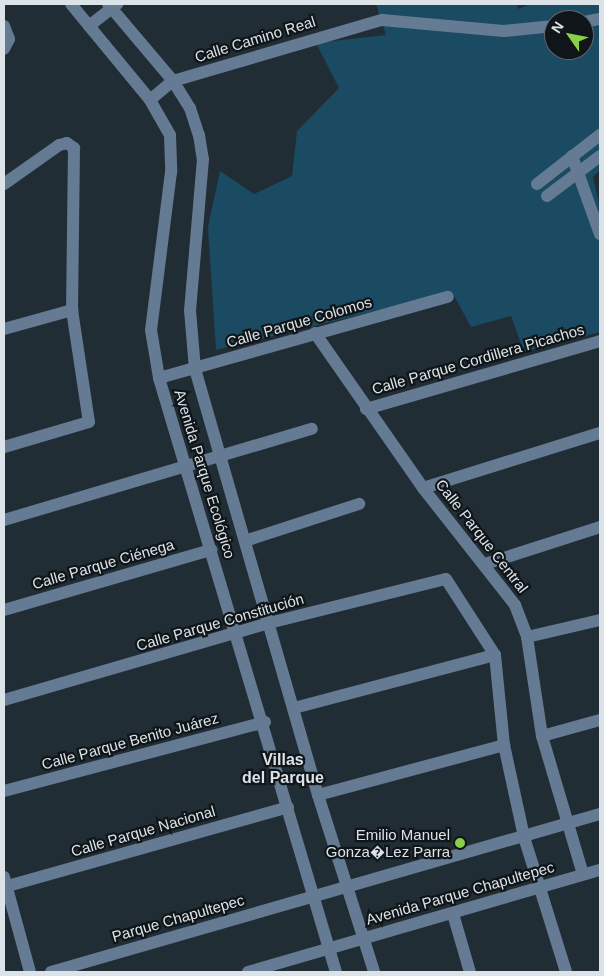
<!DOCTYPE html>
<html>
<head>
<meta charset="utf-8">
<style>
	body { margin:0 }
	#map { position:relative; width:604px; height:976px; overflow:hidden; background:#212d34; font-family:Helvetica,sans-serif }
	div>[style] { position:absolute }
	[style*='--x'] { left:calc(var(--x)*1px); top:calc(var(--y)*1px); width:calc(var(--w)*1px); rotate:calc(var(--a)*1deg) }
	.green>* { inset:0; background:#1a4b62 }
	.minor>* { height:12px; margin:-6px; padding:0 6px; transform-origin:6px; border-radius:6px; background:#657a93 }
	.dots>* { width:14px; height:14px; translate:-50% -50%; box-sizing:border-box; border:2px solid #0f1518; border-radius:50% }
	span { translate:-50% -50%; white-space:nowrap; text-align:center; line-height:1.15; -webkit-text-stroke:4.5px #0f1518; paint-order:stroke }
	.street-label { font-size:15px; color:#dbe3e8 }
	.poi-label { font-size:15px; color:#dbe3e8 }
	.right { translate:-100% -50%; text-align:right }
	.neighbourhood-label { font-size:16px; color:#dbe3e8; font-weight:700 }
	.frame { position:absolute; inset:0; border:5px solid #dbe3e8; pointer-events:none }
	.north { position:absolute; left:544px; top:10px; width:50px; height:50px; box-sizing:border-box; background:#0f1518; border:1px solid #61676b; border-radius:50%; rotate:303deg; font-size:14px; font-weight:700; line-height:20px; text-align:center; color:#dbe3e8 }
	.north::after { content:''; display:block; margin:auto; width:18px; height:22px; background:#88cf4a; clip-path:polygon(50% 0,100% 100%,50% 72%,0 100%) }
</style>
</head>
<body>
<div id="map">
	<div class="green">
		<div style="clip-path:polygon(evenodd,376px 4px,517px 4px,518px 9px,531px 4px,600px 5px,600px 170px,593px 177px,600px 207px,600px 332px,524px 352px,511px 316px,471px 327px,452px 292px,216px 350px,208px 227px,220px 171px,254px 194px,292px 176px,297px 131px,339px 88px,316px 43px,386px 35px,376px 4px,554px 20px,584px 20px,584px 50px,554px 50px,554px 20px)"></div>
	</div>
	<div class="minor">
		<div style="--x:71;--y:4;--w:124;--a:50.5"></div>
		<div style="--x:150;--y:100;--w:40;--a:60.3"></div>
		<div style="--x:170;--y:135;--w:37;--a:88"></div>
		<div style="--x:171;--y:172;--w:159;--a:97.2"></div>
		<div style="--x:151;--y:330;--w:49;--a:80.5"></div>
		<div style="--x:159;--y:378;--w:620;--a:73.41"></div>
		<div style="--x:108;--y:4;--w:101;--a:49.8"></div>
		<div style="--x:173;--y:81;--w:32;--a:58"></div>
		<div style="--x:190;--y:108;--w:28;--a:72"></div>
		<div style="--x:199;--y:135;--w:24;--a:81"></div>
		<div style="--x:203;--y:159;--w:152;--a:94.9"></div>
		<div style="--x:190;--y:310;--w:59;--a:85.2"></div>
		<div style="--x:195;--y:369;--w:443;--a:73.9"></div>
		<div style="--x:318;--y:795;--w:186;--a:72.4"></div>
		<div style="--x:584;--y:22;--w:16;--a:-11"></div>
		<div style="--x:4;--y:26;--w:14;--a:69"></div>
		<div style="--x:9;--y:39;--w:11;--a:117"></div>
		<div style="--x:89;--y:26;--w:36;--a:-38"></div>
		<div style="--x:150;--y:100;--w:30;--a:-40"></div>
		<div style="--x:173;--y:81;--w:218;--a:-16.3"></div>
		<div style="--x:382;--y:20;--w:122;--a:5.2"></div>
		<div style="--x:504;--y:31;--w:50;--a:-5.7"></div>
		<div style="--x:572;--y:156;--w:83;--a:70.3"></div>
		<div style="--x:4;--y:184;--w:67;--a:-35.3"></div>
		<div style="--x:59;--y:145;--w:8;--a:-14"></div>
		<div style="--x:67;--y:143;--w:9;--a:36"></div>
		<div style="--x:74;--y:148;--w:162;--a:90.7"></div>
		<div style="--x:72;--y:310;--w:113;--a:81.4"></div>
		<div style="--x:89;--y:422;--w:89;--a:163.6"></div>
		<div style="--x:537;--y:184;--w:80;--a:-37.9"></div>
		<div style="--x:547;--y:196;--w:66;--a:-37"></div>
		<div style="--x:4;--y:329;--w:71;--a:-15.6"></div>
		<div style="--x:315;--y:333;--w:189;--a:55.1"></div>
		<div style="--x:423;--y:488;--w:149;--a:51.8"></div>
		<div style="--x:515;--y:605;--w:34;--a:69"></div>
		<div style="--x:527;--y:637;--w:100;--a:81.4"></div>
		<div style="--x:542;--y:736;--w:144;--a:73.5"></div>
		<div style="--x:159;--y:378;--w:300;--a:-15.7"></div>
		<div style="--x:366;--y:409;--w:244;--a:-16.2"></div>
		<div style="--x:423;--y:488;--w:185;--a:-17.3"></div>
		<div style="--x:4;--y:520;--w:321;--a:-16.5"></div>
		<div style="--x:248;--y:540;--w:117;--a:-18"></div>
		<div style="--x:485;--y:564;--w:121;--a:-17.8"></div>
		<div style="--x:4;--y:610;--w:216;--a:-16.2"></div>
		<div style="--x:527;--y:637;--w:75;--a:-13.1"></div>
		<div style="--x:4;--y:700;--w:276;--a:-16.2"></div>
		<div style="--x:269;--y:623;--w:182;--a:-14"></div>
		<div style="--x:446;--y:579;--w:90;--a:57.2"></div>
		<div style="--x:495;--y:655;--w:90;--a:84.3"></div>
		<div style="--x:504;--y:745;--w:94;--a:77.7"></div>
		<div style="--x:524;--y:837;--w:141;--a:72.7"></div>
		<div style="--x:294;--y:708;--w:208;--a:-14.8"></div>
		<div style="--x:542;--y:736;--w:60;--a:-15.4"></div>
		<div style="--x:4;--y:791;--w:270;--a:-14.8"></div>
		<div style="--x:318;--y:795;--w:193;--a:-15"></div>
		<div style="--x:4;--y:877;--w:98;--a:74.7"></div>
		<div style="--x:4;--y:887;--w:295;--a:-15.7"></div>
		<div style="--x:453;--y:914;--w:60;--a:73.7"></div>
		<div style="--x:51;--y:972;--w:571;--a:-16.06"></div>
		<div style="--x:248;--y:972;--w:366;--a:-16.2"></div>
	</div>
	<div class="dots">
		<div style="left:460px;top:843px;background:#88cf4a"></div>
	</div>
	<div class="street-label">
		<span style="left:255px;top:39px;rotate:-17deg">Calle Camino Real</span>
		<span style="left:299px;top:322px;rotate:-16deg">Calle Parque Colomos</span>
		<span style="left:478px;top:359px;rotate:-16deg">Calle Parque Cordillera Picachos</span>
		<span style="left:205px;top:474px;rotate:73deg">Avenida Parque Ecológico</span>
		<span style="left:482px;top:536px;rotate:52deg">Calle Parque Central</span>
		<span style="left:103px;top:564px;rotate:-16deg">Calle Parque Ciénega</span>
		<span style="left:220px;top:622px;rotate:-16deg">Calle Parque Constitución</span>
		<span style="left:130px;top:741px;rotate:-15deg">Calle Parque Benito Juárez</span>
		<span style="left:143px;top:831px;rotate:-16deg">Calle Parque Nacional</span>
		<span style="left:460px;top:893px;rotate:-16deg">Avenida Parque Chapultepec</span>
		<span style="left:178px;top:918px;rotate:-16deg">Parque Chapultepec</span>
	</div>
	<div class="poi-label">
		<span class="right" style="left:450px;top:843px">Emilio Manuel<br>Gonza�Lez Parra</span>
	</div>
	<div class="neighbourhood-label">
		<span style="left:283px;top:769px">Villas<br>del Parque</span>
	</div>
	<div class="frame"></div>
	<div class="north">N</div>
</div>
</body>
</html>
